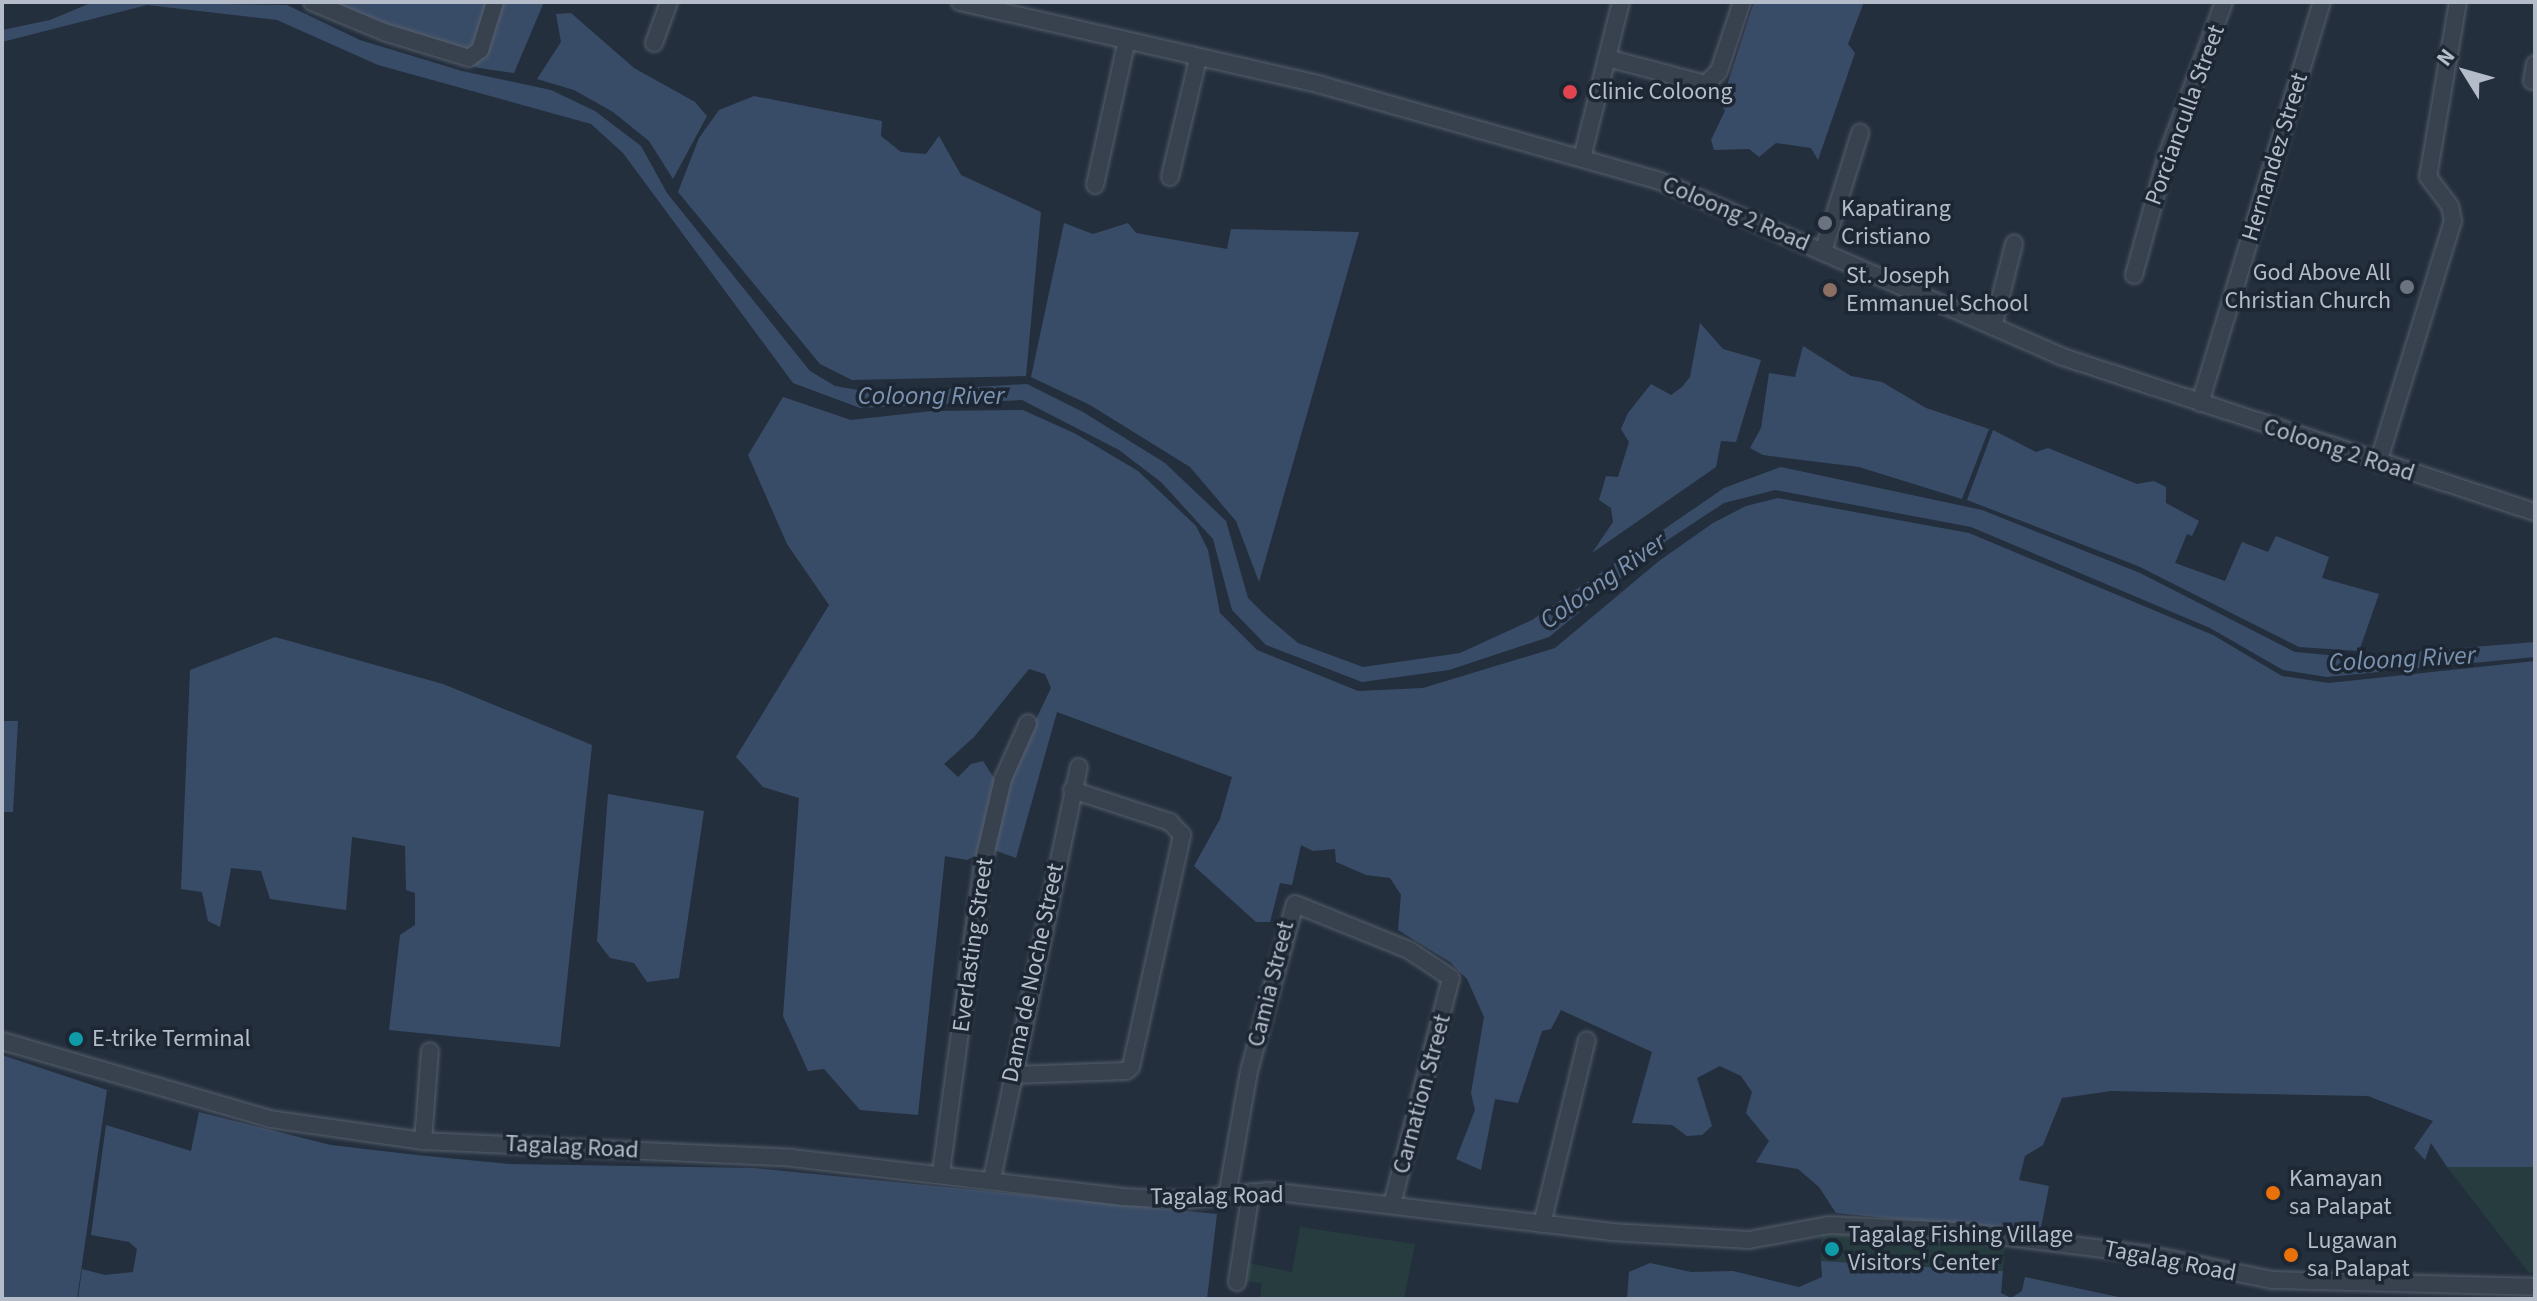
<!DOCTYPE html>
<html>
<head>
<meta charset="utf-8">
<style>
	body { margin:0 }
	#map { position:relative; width:2537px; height:1301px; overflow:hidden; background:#242f3e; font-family:"Source Sans 3",sans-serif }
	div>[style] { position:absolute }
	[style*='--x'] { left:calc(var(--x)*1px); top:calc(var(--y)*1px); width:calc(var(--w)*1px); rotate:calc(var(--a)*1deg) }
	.green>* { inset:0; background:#263c3f }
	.water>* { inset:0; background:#394c67 }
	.roads { filter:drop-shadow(0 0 2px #565f6c) drop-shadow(0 0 2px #565f6c) }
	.minor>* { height:16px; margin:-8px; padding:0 8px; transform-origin:8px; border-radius:8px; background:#38414e }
	.dots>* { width:22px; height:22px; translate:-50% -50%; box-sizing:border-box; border:4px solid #1d2633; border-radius:50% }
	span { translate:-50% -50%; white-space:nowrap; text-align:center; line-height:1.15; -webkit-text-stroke:7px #1d2633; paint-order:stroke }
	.poi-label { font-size:24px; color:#b4bcc9 }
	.left { translate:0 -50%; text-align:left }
	.right { translate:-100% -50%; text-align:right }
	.street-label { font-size:24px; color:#b4bcc9 }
	.water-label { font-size:26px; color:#7c92b1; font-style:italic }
	.frame { position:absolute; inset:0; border:4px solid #b4bcc9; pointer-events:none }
	.north { position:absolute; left:2425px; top:32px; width:80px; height:80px; -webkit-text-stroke:6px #1d2633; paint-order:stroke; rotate:307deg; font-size:22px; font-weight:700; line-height:32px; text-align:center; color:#b4bcc9 }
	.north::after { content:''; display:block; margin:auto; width:28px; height:36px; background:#b4bcc9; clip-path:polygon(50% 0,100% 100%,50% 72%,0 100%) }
</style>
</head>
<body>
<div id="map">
	<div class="green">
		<div style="clip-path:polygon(2447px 1167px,2535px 1167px,2535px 1273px,2529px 1273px)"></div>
		<div style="clip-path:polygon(1300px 1227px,1415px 1244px,1404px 1299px,1260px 1299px,1262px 1283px,1242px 1281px,1244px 1262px,1292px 1272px)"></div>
		<div style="clip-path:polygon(1821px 1233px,2005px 1242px,2003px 1271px,1821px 1261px)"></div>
	</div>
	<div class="water">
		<div style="clip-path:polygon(93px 2px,287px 5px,360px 40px,462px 71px,551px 90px,595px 111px,641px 146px,667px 193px,810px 371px,835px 386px,875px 393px,1027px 384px,1083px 412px,1165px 463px,1226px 521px,1248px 598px,1265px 615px,1298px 643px,1363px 667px,1460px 653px,1532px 620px,1724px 488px,1781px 467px,1982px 510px,2140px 573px,2295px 652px,2350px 657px,2535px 642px,2535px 657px,2327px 677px,2283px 670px,2210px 628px,1971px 527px,1775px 490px,1724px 503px,1666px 541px,1549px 637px,1449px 670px,1362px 682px,1266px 645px,1232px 610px,1213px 539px,1161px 482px,1119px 450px,1022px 400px,860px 408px,793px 383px,623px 153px,591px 124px,378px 65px,277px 20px,147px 5px,2px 42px,2px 30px,50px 20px)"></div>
		<div style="clip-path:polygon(301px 2px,544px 2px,514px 73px,479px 68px,368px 34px)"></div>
		<div style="clip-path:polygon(1754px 2px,1864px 2px,1848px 44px,1855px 53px,1818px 160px,1811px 148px,1776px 143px,1759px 157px,1749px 149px,1714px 150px,1711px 140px,1725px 111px,1721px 104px)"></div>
		<div style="clip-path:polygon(571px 13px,634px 68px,695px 102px,707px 116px,673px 179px,649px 141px,613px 112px,574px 90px,537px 79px,561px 42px,556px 14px)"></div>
		<div style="clip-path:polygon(754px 96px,882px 121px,881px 136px,901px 152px,926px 154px,939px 136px,961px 175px,1041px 212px,1026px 376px,852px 380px,820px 364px,678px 192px,699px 138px,719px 110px)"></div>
		<div style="clip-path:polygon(1064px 223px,1093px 234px,1128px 223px,1136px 233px,1227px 249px,1231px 229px,1359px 232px,1259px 582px,1236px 521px,1190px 467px,1090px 405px,1031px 377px)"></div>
		<div style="clip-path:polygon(1700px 323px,1723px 349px,1761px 360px,1736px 442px,1721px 441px,1716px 467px,1592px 553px,1613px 522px,1611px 508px,1599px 500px,1606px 476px,1618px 477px,1629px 442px,1621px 429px,1628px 413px,1651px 384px,1671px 395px,1682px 387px,1690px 377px)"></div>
		<div style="clip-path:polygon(1803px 346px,1851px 376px,1882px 382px,1926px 408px,1989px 429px,1962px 499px,1859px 467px,1763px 455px,1750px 448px,1761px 428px,1769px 373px,1795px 377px)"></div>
		<div style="clip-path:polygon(783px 397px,851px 420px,932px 411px,1023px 410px,1076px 434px,1138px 471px,1196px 526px,1208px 550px,1220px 613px,1257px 650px,1358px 691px,1423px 688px,1555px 648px,1659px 561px,1713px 523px,1746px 506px,1778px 498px,1969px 533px,2213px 635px,2282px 676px,2329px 683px,2535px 661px,2535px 1167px,2447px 1167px,2431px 1143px,2425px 1160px,2414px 1148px,2433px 1121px,2368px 1096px,2111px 1091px,2062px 1098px,2043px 1145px,2025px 1156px,2019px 1180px,2049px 1186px,2040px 1233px,1836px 1213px,1819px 1187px,1798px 1169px,1756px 1162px,1769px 1141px,1746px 1113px,1752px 1092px,1741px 1076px,1720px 1066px,1697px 1078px,1712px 1126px,1702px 1135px,1687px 1136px,1672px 1125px,1632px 1123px,1652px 1052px,1561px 1010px,1551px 1029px,1542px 1031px,1518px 1103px,1495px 1099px,1481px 1170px,1456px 1159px,1475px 1110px,1471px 1093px,1484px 1017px,1467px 979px,1450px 962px,1398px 930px,1401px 895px,1390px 878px,1366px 875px,1336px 862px,1335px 849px,1313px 851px,1301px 845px,1292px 885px,1280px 883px,1270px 922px,1256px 922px,1194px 866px,1220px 819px,1232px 777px,1057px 712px,1016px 858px,991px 849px,1015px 763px,1051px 688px,1045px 674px,1029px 669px,974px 737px,944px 764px,958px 777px,971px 764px,983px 761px,996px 781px,977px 855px,967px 860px,945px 856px,918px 1115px,860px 1110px,824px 1069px,808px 1071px,783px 1016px,799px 798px,763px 787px,736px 757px,829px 605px,787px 544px,748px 455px)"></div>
		<div style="clip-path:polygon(1993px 430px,2036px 452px,2048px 448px,2137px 484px,2154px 481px,2166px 487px,2166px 503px,2199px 521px,2192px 536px,2187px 534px,2175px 563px,2225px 581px,2242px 542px,2268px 552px,2276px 536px,2329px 557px,2322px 578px,2379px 594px,2359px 651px,2299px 647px,2138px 566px,1967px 500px)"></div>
		<div style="clip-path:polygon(275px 637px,443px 684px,592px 745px,560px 1047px,389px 1030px,400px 935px,415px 925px,415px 893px,406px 890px,405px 846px,352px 837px,346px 910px,270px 899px,261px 871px,231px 868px,220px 927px,208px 921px,202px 892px,181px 889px,190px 670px)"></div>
		<div style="clip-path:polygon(2px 721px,18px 721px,13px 812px,2px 812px)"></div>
		<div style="clip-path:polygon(608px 794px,704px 811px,679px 978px,647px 982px,634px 963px,610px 958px,597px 941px)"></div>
		<div style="clip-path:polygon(2px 1055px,107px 1090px,77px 1299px,2px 1299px)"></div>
		<div style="clip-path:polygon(199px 1112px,331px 1145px,417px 1155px,509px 1164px,754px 1168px,1217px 1214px,1207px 1299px,78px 1299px,82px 1269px,105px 1275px,133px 1272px,137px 1249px,129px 1242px,91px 1235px,106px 1125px,191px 1151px)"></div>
		<div style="clip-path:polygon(1821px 1261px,2003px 1271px,2001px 1293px,2011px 1298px,2022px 1291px,2025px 1277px,2128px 1299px,1627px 1299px,1629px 1272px,1650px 1263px,1691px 1272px,1733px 1271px,1799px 1287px,1822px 1277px)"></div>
	</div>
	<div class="roads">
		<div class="minor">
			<div style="--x:312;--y:2;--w:78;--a:22.6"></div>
			<div style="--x:384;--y:32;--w:89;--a:17"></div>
			<div style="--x:469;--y:58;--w:14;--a:-36"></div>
			<div style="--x:480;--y:50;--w:50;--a:-72.6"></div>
			<div style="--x:960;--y:2;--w:370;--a:12.9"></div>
			<div style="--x:1321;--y:85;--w:352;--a:15.8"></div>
			<div style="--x:1660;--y:181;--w:437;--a:23.6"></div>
			<div style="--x:2060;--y:356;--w:500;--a:18.2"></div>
			<div style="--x:654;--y:43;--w:44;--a:-69.9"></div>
			<div style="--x:1607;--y:58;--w:102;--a:14.7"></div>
			<div style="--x:1706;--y:84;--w:18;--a:-45"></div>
			<div style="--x:1719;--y:71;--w:73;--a:-71.6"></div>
			<div style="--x:2532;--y:81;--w:17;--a:-80"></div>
			<div style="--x:1582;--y:158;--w:161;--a:-76"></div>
			<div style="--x:1170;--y:177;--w:121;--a:-76.7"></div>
			<div style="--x:1095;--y:185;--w:144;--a:-77.6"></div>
			<div style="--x:1823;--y:252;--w:125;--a:-72.7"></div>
			<div style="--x:2134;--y:275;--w:121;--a:-74.7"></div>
			<div style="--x:2166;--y:158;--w:166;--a:-69.6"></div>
			<div style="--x:1993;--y:327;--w:86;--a:-75.8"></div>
			<div style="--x:2200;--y:403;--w:419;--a:-73.1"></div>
			<div style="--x:2378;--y:463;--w:253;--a:-72.8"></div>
			<div style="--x:2453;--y:221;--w:15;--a:-101"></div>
			<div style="--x:2450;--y:206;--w:36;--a:-127"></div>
			<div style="--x:2428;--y:177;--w:178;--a:-80.3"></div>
			<div style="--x:2;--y:1041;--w:279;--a:16.2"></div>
			<div style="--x:270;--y:1119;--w:155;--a:8.2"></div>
			<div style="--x:423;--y:1141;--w:369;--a:2.6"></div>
			<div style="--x:792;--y:1158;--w:332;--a:6.7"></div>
			<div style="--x:1122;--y:1197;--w:65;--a:2.6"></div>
			<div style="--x:1187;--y:1200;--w:82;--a:-6.3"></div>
			<div style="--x:1269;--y:1191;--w:344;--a:6.8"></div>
			<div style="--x:1611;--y:1232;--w:138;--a:3.3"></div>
			<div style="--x:1749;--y:1240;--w:81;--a:-10.6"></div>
			<div style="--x:1829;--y:1225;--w:130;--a:2.6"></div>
			<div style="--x:1959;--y:1231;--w:194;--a:7.1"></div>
			<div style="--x:2152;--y:1255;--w:123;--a:11.8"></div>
			<div style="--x:2272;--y:1280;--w:263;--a:1.5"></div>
			<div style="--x:1011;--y:1075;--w:115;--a:-2"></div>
			<div style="--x:1126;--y:1071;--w:6;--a:-39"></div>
			<div style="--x:1131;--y:1067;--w:238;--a:-77.6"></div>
			<div style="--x:1182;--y:835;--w:18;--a:-133"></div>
			<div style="--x:1170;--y:822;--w:103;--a:-161.9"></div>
			<div style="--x:423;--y:1141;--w:90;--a:-85.6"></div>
			<div style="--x:941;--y:1173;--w:307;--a:-82.3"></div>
			<div style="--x:982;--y:869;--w:92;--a:-76.9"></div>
			<div style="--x:1003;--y:779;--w:61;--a:-65.9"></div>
			<div style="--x:992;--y:1179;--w:421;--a:-78.1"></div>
			<div style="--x:1227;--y:1196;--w:127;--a:-80"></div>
			<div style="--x:1249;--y:1071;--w:173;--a:-74.6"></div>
			<div style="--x:1295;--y:904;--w:123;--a:22"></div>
			<div style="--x:1409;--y:950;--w:50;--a:33.7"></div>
			<div style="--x:1451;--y:978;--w:234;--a:104.6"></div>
			<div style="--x:1542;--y:1224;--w:189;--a:-76.3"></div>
			<div style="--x:1237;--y:1282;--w:91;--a:-81.2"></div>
		</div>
	</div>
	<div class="dots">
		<div style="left:1570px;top:92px;background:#e0444e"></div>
		<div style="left:1825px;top:223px;background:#6b7280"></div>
		<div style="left:2407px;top:287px;background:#6b7280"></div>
		<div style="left:1830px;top:290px;background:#8d6e63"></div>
		<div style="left:76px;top:1039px;background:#0f9aa8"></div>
		<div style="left:2273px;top:1193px;background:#e8710a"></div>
		<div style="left:1832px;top:1249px;background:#0f9aa8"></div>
		<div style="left:2291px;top:1255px;background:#e8710a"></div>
	</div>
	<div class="poi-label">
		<span class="left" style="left:1588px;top:92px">Clinic Coloong</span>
		<span class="left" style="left:1841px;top:223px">Kapatirang<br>Cristiano</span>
		<span class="right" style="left:2391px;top:287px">God Above All<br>Christian Church</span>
		<span class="left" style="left:1846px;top:290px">St. Joseph<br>Emmanuel School</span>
		<span class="left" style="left:92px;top:1039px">E-trike Terminal</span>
		<span class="left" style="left:2289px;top:1193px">Kamayan<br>sa Palapat</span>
		<span class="left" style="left:1848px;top:1249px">Tagalag Fishing Village<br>Visitors' Center</span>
		<span class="left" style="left:2307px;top:1255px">Lugawan<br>sa Palapat</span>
	</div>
	<div class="street-label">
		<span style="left:2185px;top:115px;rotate:-70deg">Porcianculla Street</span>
		<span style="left:2275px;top:157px;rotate:-73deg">Hernandez Street</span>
		<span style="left:1736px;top:214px;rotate:23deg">Coloong 2 Road</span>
		<span style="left:2339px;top:450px;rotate:18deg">Coloong 2 Road</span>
		<span style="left:973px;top:945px;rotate:-82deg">Everlasting Street</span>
		<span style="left:1033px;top:973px;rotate:-78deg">Dama de Noche Street</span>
		<span style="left:1271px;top:984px;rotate:-76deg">Camia Street</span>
		<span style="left:1422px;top:1094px;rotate:-75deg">Carnation Street</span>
		<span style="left:572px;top:1147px;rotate:3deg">Tagalag Road</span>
		<span style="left:1217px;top:1196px;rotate:-1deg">Tagalag Road</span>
		<span style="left:2170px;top:1261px;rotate:11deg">Tagalag Road</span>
	</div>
	<div class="water-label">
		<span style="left:931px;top:396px">Coloong River</span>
		<span style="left:1603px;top:581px;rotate:-35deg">Coloong River</span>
		<span style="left:2402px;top:659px;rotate:-3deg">Coloong River</span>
	</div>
	<div class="frame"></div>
	<div class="north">N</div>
</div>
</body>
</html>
